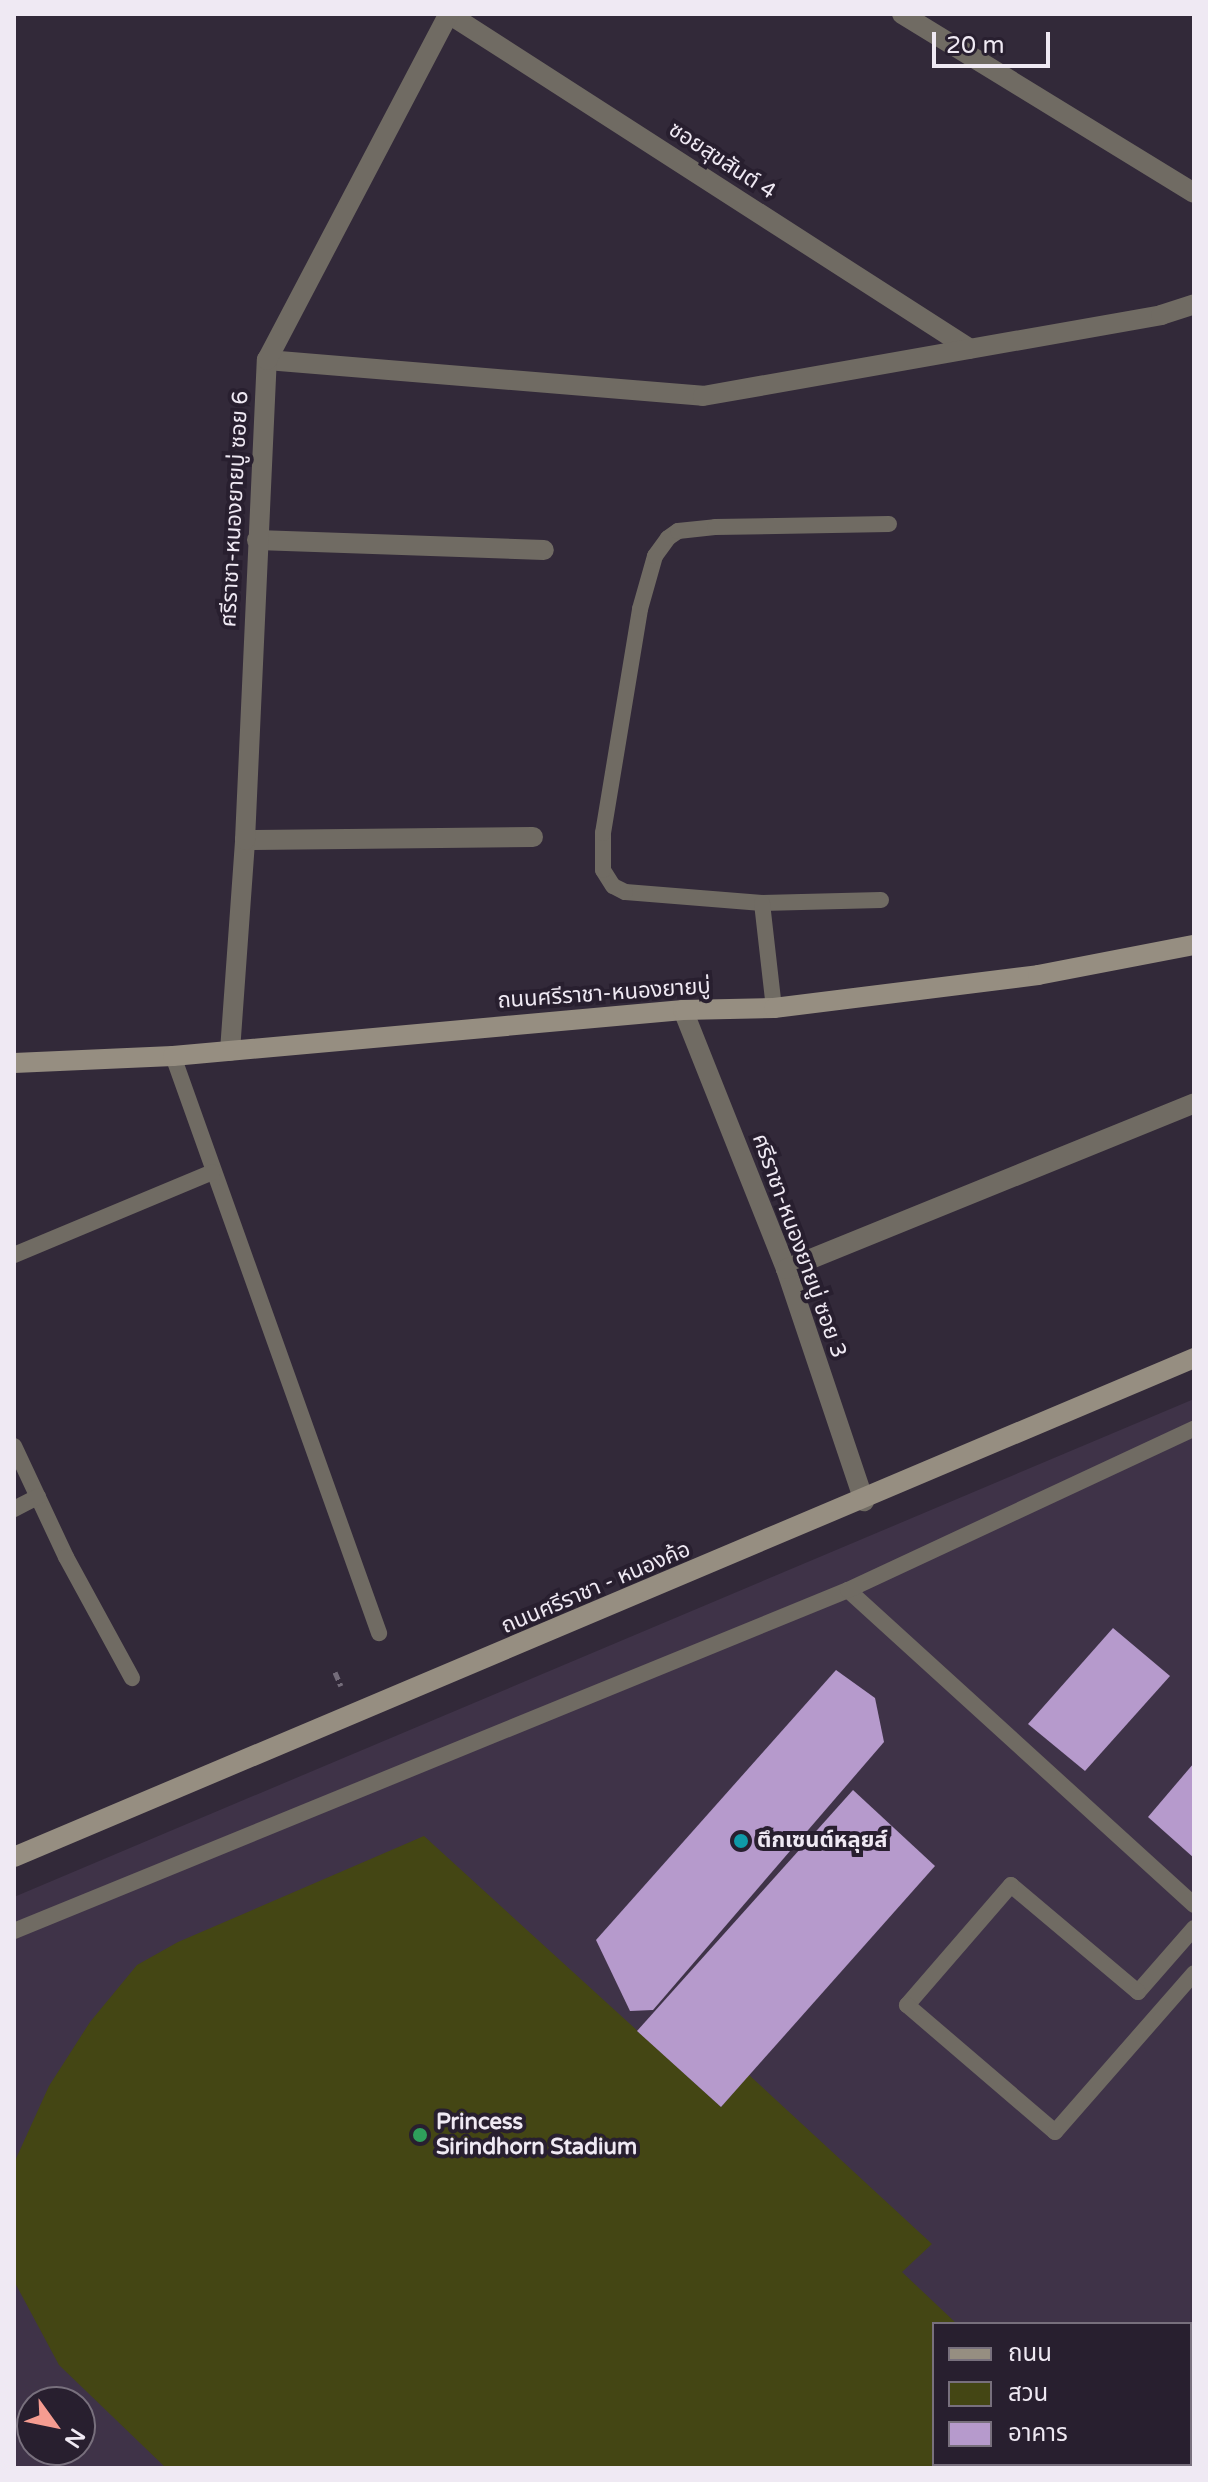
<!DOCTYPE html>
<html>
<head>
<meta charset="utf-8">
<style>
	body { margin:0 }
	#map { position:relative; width:1208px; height:2482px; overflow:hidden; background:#322939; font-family:"Varela Round","Noto Sans Thai",sans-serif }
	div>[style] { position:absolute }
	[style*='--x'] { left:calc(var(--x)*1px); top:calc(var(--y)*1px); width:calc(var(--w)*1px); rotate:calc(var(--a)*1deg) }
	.built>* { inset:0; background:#3f3348 }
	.green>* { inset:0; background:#444614 }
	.building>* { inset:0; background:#b69acc }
	.path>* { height:5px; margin-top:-2.5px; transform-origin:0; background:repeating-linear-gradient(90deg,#746c7a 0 8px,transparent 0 12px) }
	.lane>* { height:16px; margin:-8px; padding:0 8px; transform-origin:8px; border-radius:8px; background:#706b63 }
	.street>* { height:20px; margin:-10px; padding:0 10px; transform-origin:10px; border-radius:10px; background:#706b63 }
	.secondary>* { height:20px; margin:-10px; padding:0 10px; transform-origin:10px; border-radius:10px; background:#968e81 }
	.dots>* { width:22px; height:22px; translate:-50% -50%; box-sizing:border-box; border:4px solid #281f2f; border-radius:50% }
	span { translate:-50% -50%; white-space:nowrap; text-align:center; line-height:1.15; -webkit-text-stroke:8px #281f2f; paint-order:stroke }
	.street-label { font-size:22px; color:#efe9f3 }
	.poi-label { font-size:22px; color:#efe9f3; font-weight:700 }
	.left { translate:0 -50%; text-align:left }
	.frame { position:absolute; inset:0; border:16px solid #efe9f3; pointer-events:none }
	.legend { position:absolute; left:932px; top:2322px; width:260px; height:144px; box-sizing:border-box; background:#281f2f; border:2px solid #78707d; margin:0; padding:10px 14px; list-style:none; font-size:24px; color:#efe9f3 }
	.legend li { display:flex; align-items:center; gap:16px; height:40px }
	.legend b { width:40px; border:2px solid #78707d }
	.north { position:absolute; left:16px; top:2386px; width:80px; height:80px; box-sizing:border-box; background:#281f2f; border:2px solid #78707d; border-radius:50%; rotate:123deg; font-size:22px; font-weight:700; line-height:32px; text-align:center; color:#efe9f3 }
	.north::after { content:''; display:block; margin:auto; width:28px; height:36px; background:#f59c91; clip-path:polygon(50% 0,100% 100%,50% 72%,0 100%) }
	.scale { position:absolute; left:932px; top:32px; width:118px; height:36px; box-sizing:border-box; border:4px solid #efe9f3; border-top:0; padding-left:10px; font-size:24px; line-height:28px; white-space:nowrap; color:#efe9f3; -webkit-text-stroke:6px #281f2f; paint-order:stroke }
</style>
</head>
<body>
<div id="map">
	<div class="built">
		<div style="clip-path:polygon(evenodd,1194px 1399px,1194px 2468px,14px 2468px,14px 1897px,1194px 1399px,934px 2324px,1190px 2324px,1190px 2464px,934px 2464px,934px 2324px,1194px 1399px,32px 2402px,80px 2402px,80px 2450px,32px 2450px,32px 2402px)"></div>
	</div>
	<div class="green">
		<div style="clip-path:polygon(424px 1836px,721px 2107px,749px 2075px,932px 2244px,902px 2272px,957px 2324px,934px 2324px,934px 2464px,1109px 2468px,166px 2468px,59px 2365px,14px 2281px,14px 2163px,49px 2086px,90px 2022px,137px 1965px,178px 1942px)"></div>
	</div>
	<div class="building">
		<div style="clip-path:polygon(1113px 1628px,1170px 1676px,1085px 1771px,1028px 1724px)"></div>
		<div style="clip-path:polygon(836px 1670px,875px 1698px,884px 1742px,653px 2010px,630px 2011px,596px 1940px)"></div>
		<div style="clip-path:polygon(1194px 1763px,1194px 1858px,1148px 1817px)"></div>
		<div style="clip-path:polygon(853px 1790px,935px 1866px,721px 2107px,637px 2031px)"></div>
	</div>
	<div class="path">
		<div style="--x:335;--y:1672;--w:15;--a:67"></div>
	</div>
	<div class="lane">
		<div style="--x:881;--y:900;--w:119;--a:178.6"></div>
		<div style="--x:762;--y:903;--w:137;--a:-175.4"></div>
		<div style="--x:625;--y:892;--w:13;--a:-153"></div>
		<div style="--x:613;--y:886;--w:19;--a:-122"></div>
		<div style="--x:603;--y:870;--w:37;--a:-90"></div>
		<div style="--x:603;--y:833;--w:227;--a:-80.6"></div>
		<div style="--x:640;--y:609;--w:55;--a:-74.2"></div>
		<div style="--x:655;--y:556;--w:22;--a:-54"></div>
		<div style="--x:668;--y:538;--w:12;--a:-35"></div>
		<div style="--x:678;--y:531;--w:37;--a:-6"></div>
		<div style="--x:715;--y:527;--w:174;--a:-1"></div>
		<div style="--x:762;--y:903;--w:106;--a:83.5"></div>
		<div style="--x:173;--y:1056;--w:613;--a:70.35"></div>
		<div style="--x:14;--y:1255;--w:215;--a:-22.7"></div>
		<div style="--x:14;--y:1446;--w:123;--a:64.9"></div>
		<div style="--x:66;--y:1557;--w:138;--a:61.4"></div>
		<div style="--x:14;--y:1509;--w:27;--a:-27"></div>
		<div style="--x:848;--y:1590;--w:468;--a:42.3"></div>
		<div style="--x:1194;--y:1928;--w:85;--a:131.2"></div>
		<div style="--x:1138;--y:1992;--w:166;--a:-139.9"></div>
		<div style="--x:1011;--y:1885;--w:159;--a:130.9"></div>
		<div style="--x:907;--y:2005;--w:195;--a:40.6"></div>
		<div style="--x:1055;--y:2132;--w:211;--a:-48.8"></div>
		<div style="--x:14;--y:1931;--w:901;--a:-22.24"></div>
		<div style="--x:848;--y:1590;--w:382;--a:-25"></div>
	</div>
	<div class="street">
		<div style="--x:449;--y:14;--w:619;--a:32.74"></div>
		<div style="--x:902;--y:14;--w:342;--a:31.5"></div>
		<div style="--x:267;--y:360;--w:437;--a:4.7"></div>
		<div style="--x:703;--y:396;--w:465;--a:-10"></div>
		<div style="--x:1161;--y:315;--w:35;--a:-18"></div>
		<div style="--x:257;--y:540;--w:287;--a:2"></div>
		<div style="--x:245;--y:840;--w:288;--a:-0.6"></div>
		<div style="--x:683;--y:1010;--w:279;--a:68.3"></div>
		<div style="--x:786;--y:1269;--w:245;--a:71.4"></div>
		<div style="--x:230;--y:1051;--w:212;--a:-85.9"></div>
		<div style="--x:245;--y:840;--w:481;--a:-87.4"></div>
		<div style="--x:267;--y:360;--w:391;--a:-62.3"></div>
		<div style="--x:786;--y:1269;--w:440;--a:-22.1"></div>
	</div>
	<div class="secondary">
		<div style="--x:14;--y:1063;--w:159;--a:-2.5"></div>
		<div style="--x:173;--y:1056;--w:512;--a:-5.15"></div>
		<div style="--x:683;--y:1010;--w:91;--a:-1.3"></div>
		<div style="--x:774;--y:1008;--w:266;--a:-7.1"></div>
		<div style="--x:1038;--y:975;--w:159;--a:-10.9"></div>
		<div style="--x:14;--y:1857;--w:1281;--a:-22.92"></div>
	</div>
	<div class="dots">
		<div style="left:741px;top:1841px;background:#0f9aa8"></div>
		<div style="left:420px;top:2135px;background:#2e9e5b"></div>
	</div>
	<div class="street-label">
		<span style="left:722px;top:161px;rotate:33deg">ซอยสุขสันต์ 4</span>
		<span style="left:235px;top:509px;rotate:-87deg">ศรีราชา-หนองยายบู่ ซอย 6</span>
		<span style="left:604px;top:994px;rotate:-4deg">ถนนศรีราชา-หนองยายบู่</span>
		<span style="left:799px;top:1246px;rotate:70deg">ศรีราชา-หนองยายบู่ ซอย 3</span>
		<span style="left:596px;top:1588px;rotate:-23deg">ถนนศรีราชา - หนองค้อ</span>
	</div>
	<div class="poi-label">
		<span class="left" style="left:757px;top:1841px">ตึกเซนต์หลุยส์</span>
		<span class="left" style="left:436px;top:2135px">Princess<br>Sirindhorn Stadium</span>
	</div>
	<div class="frame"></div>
	<ul class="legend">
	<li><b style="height:10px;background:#968e81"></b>ถนน</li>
	<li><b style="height:22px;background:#444614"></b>สวน</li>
	<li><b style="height:22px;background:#b69acc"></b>อาคาร</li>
	</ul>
	<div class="north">N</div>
	<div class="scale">20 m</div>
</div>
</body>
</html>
